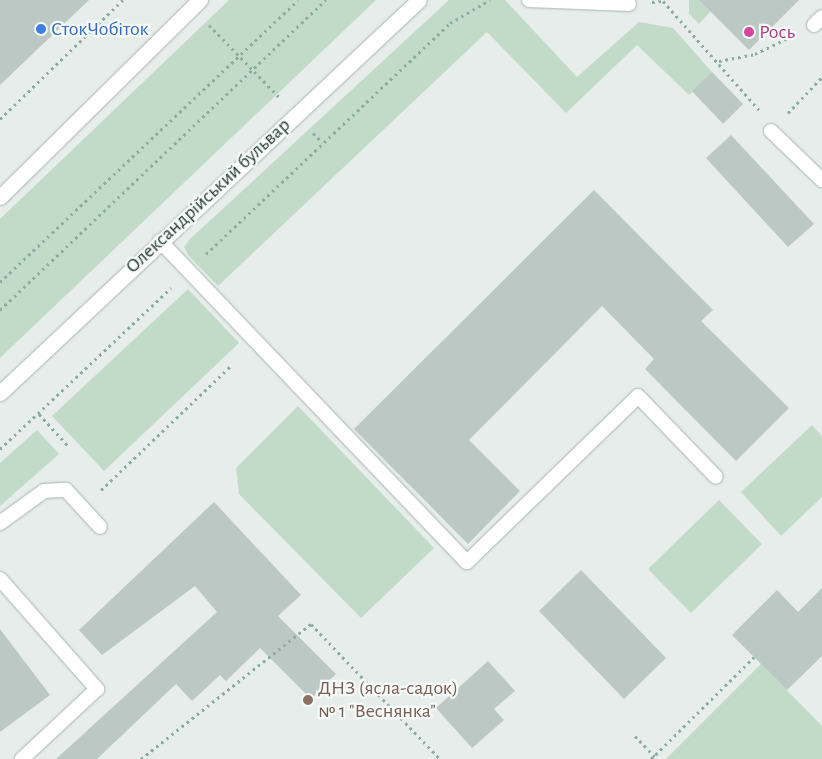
<!DOCTYPE html>
<html>
<head>
<meta charset="utf-8">
<style>
	body { margin:0 }
	#map { position:relative; width:822px; height:759px; overflow:hidden; background:#e6edea; font-family:"Alegreya Sans",sans-serif }
	div>[style] { position:absolute }
	[style*='--x'] { left:calc(var(--x)*1px); top:calc(var(--y)*1px); width:calc(var(--w)*1px); rotate:calc(var(--a)*1deg) }
	.green>* { inset:0; background:#c2dbc8 }
	.building>* { inset:0; background:#bcc8c3 }
	.path>* { height:3px; margin-top:-1.5px; transform-origin:0; background:repeating-linear-gradient(90deg,#8aada1 0 2.5px,transparent 0 6.5px) }
	.roads { filter:drop-shadow(0 0 1px #a9b5b1) drop-shadow(0 0 1px #a9b5b1) }
	.lane>* { height:14px; margin:-7px; padding:0 7px; transform-origin:7px; border-radius:7px; background:#fff }
	.secondary>* { height:15px; margin:-7.5px; padding:0 7.5px; transform-origin:7.5px; border-radius:7.5px; background:#fff }
	.dots>* { width:14px; height:14px; translate:-50% -50%; box-sizing:border-box; border:2px solid #f6faf8; border-radius:50% }
	span { translate:-50% -50%; white-space:nowrap; text-align:center; line-height:1.15; -webkit-text-stroke:4.5px #f6faf8; paint-order:stroke }
	.shop-label { font-size:20px; color:#366cbe }
	.left { translate:0 -50%; text-align:left }
	.hotel-label { font-size:20px; color:#b23c85 }
	.street-label { font-size:20px; color:#273d37 }
	.education-label { font-size:20px; color:#785e54 }
</style>
</head>
<body>
<div id="map">
	<div class="green">
		<div style="clip-path:polygon(229px 0,376px 0,0 358px,0 219px)"></div>
		<div style="clip-path:polygon(449px 0,505px 0,577px 77px,639px 22px,673px 28px,712px 72px,689px 95px,637px 45px,566px 113px,487px 32px,218px 286px,188px 255px,184px 247px,189px 240px)"></div>
		<div style="clip-path:polygon(689px 0,700px 0,711px 11px,699px 24px,689px 14px)"></div>
		<div style="clip-path:polygon(188px 289px,239px 343px,104px 471px,52px 416px)"></div>
		<div style="clip-path:polygon(298px 406px,434px 548px,361px 618px,239px 494px,236px 468px)"></div>
		<div style="clip-path:polygon(812px 425px,822px 436px,822px 497px,781px 536px,741px 492px)"></div>
		<div style="clip-path:polygon(37px 430px,59px 454px,0 506px,0 463px)"></div>
		<div style="clip-path:polygon(719px 500px,762px 544px,691px 613px,648px 569px)"></div>
		<div style="clip-path:polygon(761px 664px,822px 726px,822px 759px,666px 759px)"></div>
	</div>
	<div class="building">
		<div style="clip-path:polygon(0 0,89px 0,0 85px)"></div>
		<div style="clip-path:polygon(699px 0,799px 0,749px 50px)"></div>
		<div style="clip-path:polygon(712px 72px,743px 104px,723px 124px,692px 91px)"></div>
		<div style="clip-path:polygon(731px 135px,814px 224px,788px 247px,706px 158px)"></div>
		<div style="clip-path:polygon(594px 190px,713px 310px,701px 321px,789px 408px,736px 461px,645px 369px,654px 359px,602px 306px,469px 440px,520px 491px,468px 544px,354px 429px)"></div>
		<div style="clip-path:polygon(214px 502px,301px 595px,278px 616px,336px 674px,311px 699px,260px 648px,226px 681px,220px 675px,192px 701px,176px 684px,97px 759px,56px 759px,217px 612px,195px 586px,102px 655px,79px 630px)"></div>
		<div style="clip-path:polygon(581px 570px,666px 658px,624px 699px,539px 611px)"></div>
		<div style="clip-path:polygon(822px 588px,822px 656px,787px 690px,732px 635px,777px 590px,798px 612px)"></div>
		<div style="clip-path:polygon(0 629px,50px 695px,0 732px)"></div>
		<div style="clip-path:polygon(488px 661px,515px 691px,494px 709px,504px 720px,472px 748px,436px 708px)"></div>
	</div>
	<div class="path">
		<div style="--x:652;--y:2;--w:11;--a:-5"></div>
		<div style="--x:663;--y:1;--w:145;--a:48.6"></div>
		<div style="--x:209;--y:25;--w:102;--a:45.8"></div>
		<div style="--x:719;--y:61;--w:37;--a:-11"></div>
		<div style="--x:755;--y:54;--w:41;--a:-25.9"></div>
		<div style="--x:788;--y:113;--w:50;--a:-46.6"></div>
		<div style="--x:0;--y:119;--w:171;--a:-44.1"></div>
		<div style="--x:313;--y:133;--w:13;--a:45"></div>
		<div style="--x:206;--y:254;--w:336;--a:-43.4"></div>
		<div style="--x:450;--y:23;--w:46;--a:-29.9"></div>
		<div style="--x:0;--y:282;--w:410;--a:-43.4"></div>
		<div style="--x:0;--y:310;--w:450;--a:-43.6"></div>
		<div style="--x:39;--y:414;--w:45;--a:47.7"></div>
		<div style="--x:0;--y:449;--w:235;--a:-43.3"></div>
		<div style="--x:101;--y:490;--w:181;--a:-43.7"></div>
		<div style="--x:635;--y:736;--w:32;--a:46"></div>
		<div style="--x:141;--y:759;--w:217;--a:-38.5"></div>
		<div style="--x:311;--y:624;--w:187;--a:46.3"></div>
		<div style="--x:651;--y:759;--w:145;--a:-44.7"></div>
	</div>
	<div class="roads">
		<div class="lane">
			<div style="--x:529;--y:0;--w:100;--a:2.3"></div>
			<div style="--x:814;--y:25;--w:11;--a:-45"></div>
			<div style="--x:771;--y:131;--w:71;--a:43.9"></div>
			<div style="--x:160;--y:241;--w:444;--a:46.3"></div>
			<div style="--x:467;--y:562;--w:238;--a:-44.1"></div>
			<div style="--x:638;--y:396;--w:112;--a:46.1"></div>
			<div style="--x:0;--y:523;--w:54;--a:-36"></div>
			<div style="--x:44;--y:491;--w:22;--a:-3"></div>
			<div style="--x:66;--y:490;--w:50;--a:47.4"></div>
			<div style="--x:0;--y:579;--w:147;--a:48.6"></div>
			<div style="--x:97;--y:689;--w:103;--a:137"></div>
		</div>
		<div class="secondary">
			<div style="--x:0;--y:197;--w:281;--a:-44.6"></div>
			<div style="--x:0;--y:393;--w:574;--a:-43.17"></div>
		</div>
	</div>
	<div class="dots">
		<div style="left:41px;top:29px;background:#3f7fe0"></div>
		<div style="left:749px;top:32px;background:#d1479c"></div>
		<div style="left:308px;top:700px;background:#8d6e63"></div>
	</div>
	<div class="shop-label">
		<span class="left" style="left:51px;top:29px">СтокЧобіток</span>
	</div>
	<div class="hotel-label">
		<span class="left" style="left:759px;top:32px">Рось</span>
	</div>
	<div class="street-label">
		<span style="left:208px;top:196px;rotate:-43deg">Олександрійський бульвар</span>
	</div>
	<div class="education-label">
		<span class="left" style="left:318px;top:700px">ДНЗ (ясла-садок)<br>№ 1 "Веснянка"</span>
	</div>
</div>
</body>
</html>
